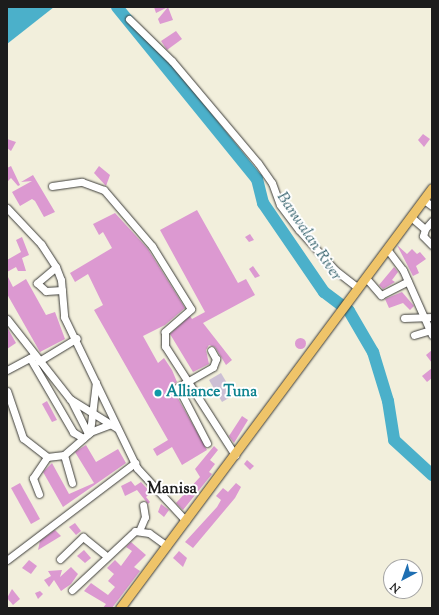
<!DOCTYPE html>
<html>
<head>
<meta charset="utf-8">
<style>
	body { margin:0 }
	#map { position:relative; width:439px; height:615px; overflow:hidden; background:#f2efdc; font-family:"Sorts Mill Goudy",serif }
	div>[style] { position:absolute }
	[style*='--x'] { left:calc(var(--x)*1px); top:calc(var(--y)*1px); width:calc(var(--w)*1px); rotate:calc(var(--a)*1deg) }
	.industrial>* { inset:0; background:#ccbfd4 }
	.water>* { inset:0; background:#4bb0ca }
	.river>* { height:12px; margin:-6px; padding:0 6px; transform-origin:6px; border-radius:6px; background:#4bb0ca }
	.building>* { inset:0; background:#dc99d1 }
	.round { border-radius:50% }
	.roads { filter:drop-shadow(0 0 1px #3c3c39) drop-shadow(0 0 1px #3c3c39) }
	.minor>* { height:7px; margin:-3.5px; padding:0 3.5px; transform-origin:3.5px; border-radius:3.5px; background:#fff }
	.major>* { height:9px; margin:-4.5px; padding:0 4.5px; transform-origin:4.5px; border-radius:4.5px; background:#efc469 }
	.dots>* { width:11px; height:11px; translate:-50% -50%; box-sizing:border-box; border:2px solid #fff; border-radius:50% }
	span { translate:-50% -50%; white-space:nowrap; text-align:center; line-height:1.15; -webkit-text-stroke:4px #fff; paint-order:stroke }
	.culture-label { font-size:15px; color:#0d838f; font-weight:700 }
	.left { translate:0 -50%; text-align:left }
	.water-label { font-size:16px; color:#315f6a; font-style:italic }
	.neighbourhood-label { font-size:16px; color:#1c1c1c; font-weight:700 }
	.frame { position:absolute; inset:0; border:8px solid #1c1c1c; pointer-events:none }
	.north { position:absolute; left:383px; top:559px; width:40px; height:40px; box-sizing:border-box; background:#fff; border:1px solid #a4a4a4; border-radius:50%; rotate:221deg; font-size:11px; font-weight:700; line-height:16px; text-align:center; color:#1c1c1c }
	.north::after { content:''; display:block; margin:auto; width:14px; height:18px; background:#1f6fb2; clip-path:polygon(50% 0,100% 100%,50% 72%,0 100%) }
</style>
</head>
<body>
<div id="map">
	<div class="industrial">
		<div style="clip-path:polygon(221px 373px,234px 395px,222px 402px,209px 380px)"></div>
	</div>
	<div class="water">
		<div style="clip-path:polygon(7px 7px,54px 7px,7px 44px)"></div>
	</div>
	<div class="river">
		<div style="--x:117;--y:7;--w:222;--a:50.9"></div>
		<div style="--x:257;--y:179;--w:25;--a:76"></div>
		<div style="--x:263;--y:203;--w:108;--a:55.6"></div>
		<div style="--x:324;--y:292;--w:31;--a:37"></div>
		<div style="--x:349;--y:311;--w:48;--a:59.7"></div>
		<div style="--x:373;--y:352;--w:51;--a:73"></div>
		<div style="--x:388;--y:401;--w:39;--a:81"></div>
		<div style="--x:394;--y:440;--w:52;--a:42.6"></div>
	</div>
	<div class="building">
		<div style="clip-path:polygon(154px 7px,168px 7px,156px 13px)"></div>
		<div style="clip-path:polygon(168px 7px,173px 20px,160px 24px,158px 19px)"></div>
		<div style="clip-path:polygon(176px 31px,182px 39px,167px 50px,161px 41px)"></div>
		<div style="clip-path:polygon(423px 134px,430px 139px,424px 147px,418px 140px)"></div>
		<div style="clip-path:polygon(7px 139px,16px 142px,11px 151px,7px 148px)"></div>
		<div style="clip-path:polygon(11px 166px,20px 185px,18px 186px,11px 178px,7px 182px,7px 168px)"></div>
		<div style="clip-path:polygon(99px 166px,110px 175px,106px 186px,94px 173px)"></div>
		<div style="clip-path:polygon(33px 175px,55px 212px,44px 217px,35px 201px,32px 199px,20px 206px,12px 192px,32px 181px,21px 182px)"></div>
		<div style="clip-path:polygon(197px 210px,238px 283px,246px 279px,255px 295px,203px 323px,232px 360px,226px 365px,215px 347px,209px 345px,206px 350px,209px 364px,193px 372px,170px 334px,190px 316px,192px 319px,205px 312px,160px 230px)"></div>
		<div style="clip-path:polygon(115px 213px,148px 249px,185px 308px,165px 325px,143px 336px,158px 363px,164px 358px,172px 370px,177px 382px,171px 386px,207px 450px,182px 465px,172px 447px,157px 456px,153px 449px,168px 440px,94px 310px,103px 305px,88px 274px,75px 282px,70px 273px,112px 248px,103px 232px,99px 235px,93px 224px)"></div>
		<div style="clip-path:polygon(250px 234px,254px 240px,249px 242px,245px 237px)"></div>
		<div style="clip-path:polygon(22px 237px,29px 255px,22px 258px,26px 271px,18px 271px,16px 267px,7px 272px,7px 260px,21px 252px,16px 240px)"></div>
		<div style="clip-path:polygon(397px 245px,407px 254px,412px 249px,417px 254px,420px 252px,426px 259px,416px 266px,419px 273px,413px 276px)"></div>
		<div style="clip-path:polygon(253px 266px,260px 276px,255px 278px,249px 269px)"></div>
		<div style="clip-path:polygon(394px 267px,398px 272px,392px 280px,395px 282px,383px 289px,379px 285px)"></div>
		<div style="clip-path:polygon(7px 275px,13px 287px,26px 279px,46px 315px,55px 312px,65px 339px,40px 352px,7px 294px)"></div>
		<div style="clip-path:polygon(402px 292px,414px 306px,410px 310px,403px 303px,389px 308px,385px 299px)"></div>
		<div style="clip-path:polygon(7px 327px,16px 343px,7px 349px)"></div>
		<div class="round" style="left:294.5px;top:337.5px;width:11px;height:11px"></div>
		<div style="clip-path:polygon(432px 350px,432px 363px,426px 355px)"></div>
		<div style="clip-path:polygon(432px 368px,432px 378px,427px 382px,422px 376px)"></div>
		<div style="clip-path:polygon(47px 401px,57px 420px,52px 422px,42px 404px)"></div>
		<div style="clip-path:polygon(242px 416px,248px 420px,234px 443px,229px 436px)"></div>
		<div style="clip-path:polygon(86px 445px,96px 462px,118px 449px,126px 463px,63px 507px,43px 472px,52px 463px,69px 494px,94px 483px,75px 452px)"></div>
		<div style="clip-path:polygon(214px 446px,218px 450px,210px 460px,215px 464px,209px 472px,212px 474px,183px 510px,176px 503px,200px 477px,195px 469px)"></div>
		<div style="clip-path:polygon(247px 460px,254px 466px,250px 470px,244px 464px)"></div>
		<div style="clip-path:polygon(131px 481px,135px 486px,141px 482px,151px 493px,146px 497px,150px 502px,148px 504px,137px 490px,125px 496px,121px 486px)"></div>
		<div style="clip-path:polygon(20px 483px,40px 519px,31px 524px,11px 488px)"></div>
		<div style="clip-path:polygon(236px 483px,241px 487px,235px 498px,193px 548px,185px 542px,217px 507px,221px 500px,216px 496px,223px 488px,228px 492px)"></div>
		<div style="clip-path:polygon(161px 504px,169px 510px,164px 517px,158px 512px)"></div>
		<div style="clip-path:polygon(75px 523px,81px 531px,76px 535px,69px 527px)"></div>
		<div style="clip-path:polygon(55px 530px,61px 536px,38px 550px,40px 541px)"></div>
		<div style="clip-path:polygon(131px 542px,146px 555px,134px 567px,140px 571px,112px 608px,103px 608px,106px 604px,84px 591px,91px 583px,108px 595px,115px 587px,108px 581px,114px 574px,107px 568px,115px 560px,121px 566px,132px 551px,126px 547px)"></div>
		<div style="clip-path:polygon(84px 550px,91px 558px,85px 563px,77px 556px)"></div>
		<div style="clip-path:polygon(179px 551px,187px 558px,183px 567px,173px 558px)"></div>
		<div style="clip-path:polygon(29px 560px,37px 566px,31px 574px,22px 568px)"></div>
		<div style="clip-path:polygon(71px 567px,78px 574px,71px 584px,61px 591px,54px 580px,49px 587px,44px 580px,51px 576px,48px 571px,62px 570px,60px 577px)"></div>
		<div style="clip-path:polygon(12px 589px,20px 599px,13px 605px,7px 598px)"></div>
		<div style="clip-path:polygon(40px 591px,43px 594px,38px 599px,35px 593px)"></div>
	</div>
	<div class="roads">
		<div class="minor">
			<div style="--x:129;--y:19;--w:60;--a:44.3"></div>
			<div style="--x:172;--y:61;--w:133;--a:49.9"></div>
			<div style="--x:258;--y:163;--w:24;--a:55"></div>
			<div style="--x:272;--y:183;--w:23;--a:70"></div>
			<div style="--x:280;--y:205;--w:31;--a:53"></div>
			<div style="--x:299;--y:230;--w:54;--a:48"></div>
			<div style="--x:335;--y:270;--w:29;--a:38"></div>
			<div style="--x:52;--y:186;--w:30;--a:-8"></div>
			<div style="--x:82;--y:182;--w:23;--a:20"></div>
			<div style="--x:104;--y:190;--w:74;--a:49.4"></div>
			<div style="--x:152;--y:246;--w:74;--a:58.2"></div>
			<div style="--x:191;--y:309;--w:35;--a:139"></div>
			<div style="--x:165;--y:332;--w:14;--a:90"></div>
			<div style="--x:165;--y:346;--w:130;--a:57.3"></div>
			<div style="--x:424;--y:200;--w:10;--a:37"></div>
			<div style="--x:7;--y:208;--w:50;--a:46.6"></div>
			<div style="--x:41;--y:244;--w:27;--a:57"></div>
			<div style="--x:56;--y:267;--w:14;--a:69"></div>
			<div style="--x:61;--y:280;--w:37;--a:85"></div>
			<div style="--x:64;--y:317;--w:168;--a:64.2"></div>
			<div style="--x:137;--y:468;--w:72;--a:47.2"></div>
			<div style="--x:411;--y:217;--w:18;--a:41"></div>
			<div style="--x:425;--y:229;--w:7;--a:106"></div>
			<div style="--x:423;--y:236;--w:13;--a:45"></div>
			<div style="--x:425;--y:229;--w:11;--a:-49"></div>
			<div style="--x:387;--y:249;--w:26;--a:53"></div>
			<div style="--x:403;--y:270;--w:71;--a:66"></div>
			<div style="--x:56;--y:267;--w:25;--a:140"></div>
			<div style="--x:37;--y:283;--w:12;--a:42"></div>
			<div style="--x:46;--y:291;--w:16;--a:-4"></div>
			<div style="--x:366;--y:278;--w:23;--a:49"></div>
			<div style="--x:381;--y:295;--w:30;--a:-27"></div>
			<div style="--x:404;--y:318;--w:28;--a:-2"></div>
			<div style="--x:7;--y:319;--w:102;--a:51.8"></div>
			<div style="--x:70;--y:399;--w:55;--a:31.7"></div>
			<div style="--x:414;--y:335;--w:17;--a:-17"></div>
			<div style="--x:30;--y:358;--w:86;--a:59.8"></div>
			<div style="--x:73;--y:432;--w:12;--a:31"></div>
			<div style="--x:39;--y:361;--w:44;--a:-31.2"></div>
			<div style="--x:7;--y:370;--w:30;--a:-28"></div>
			<div style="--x:7;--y:391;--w:50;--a:71.2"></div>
			<div style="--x:23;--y:438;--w:31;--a:38"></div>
			<div style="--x:47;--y:457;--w:17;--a:-7"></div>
			<div style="--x:64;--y:455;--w:35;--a:-41"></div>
			<div style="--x:90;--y:432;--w:22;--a:-21"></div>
			<div style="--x:71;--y:400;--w:38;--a:63"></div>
			<div style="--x:90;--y:432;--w:50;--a:-83.2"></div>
			<div style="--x:207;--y:443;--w:63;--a:-117.4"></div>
			<div style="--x:178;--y:387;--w:40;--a:-29.7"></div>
			<div style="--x:213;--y:367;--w:9;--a:-69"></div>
			<div style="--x:216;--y:359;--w:10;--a:-119"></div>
			<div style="--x:64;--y:455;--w:29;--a:74"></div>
			<div style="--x:39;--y:494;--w:17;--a:-111"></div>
			<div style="--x:33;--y:478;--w:25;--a:-56"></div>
			<div style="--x:139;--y:531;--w:15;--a:-67"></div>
			<div style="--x:145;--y:517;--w:12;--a:-99"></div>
			<div style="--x:60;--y:559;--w:32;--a:-44"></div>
			<div style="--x:83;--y:537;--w:28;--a:39"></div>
			<div style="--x:7;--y:560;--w:161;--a:-37.2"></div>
			<div style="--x:72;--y:590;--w:86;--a:-43.1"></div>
			<div style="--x:135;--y:531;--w:14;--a:8"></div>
			<div style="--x:149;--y:533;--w:22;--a:36"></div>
		</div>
		<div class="major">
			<div style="--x:120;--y:608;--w:523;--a:-53.39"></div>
		</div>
	</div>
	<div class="dots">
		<div style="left:158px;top:393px;background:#0f9aa8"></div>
	</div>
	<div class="culture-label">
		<span class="left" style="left:166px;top:393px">Alliance Tuna</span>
	</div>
	<div class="water-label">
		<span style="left:308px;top:237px;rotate:56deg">Banwalan River</span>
	</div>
	<div class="neighbourhood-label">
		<span style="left:172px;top:490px">Manisa</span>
	</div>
	<div class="frame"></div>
	<div class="north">N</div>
</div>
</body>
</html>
